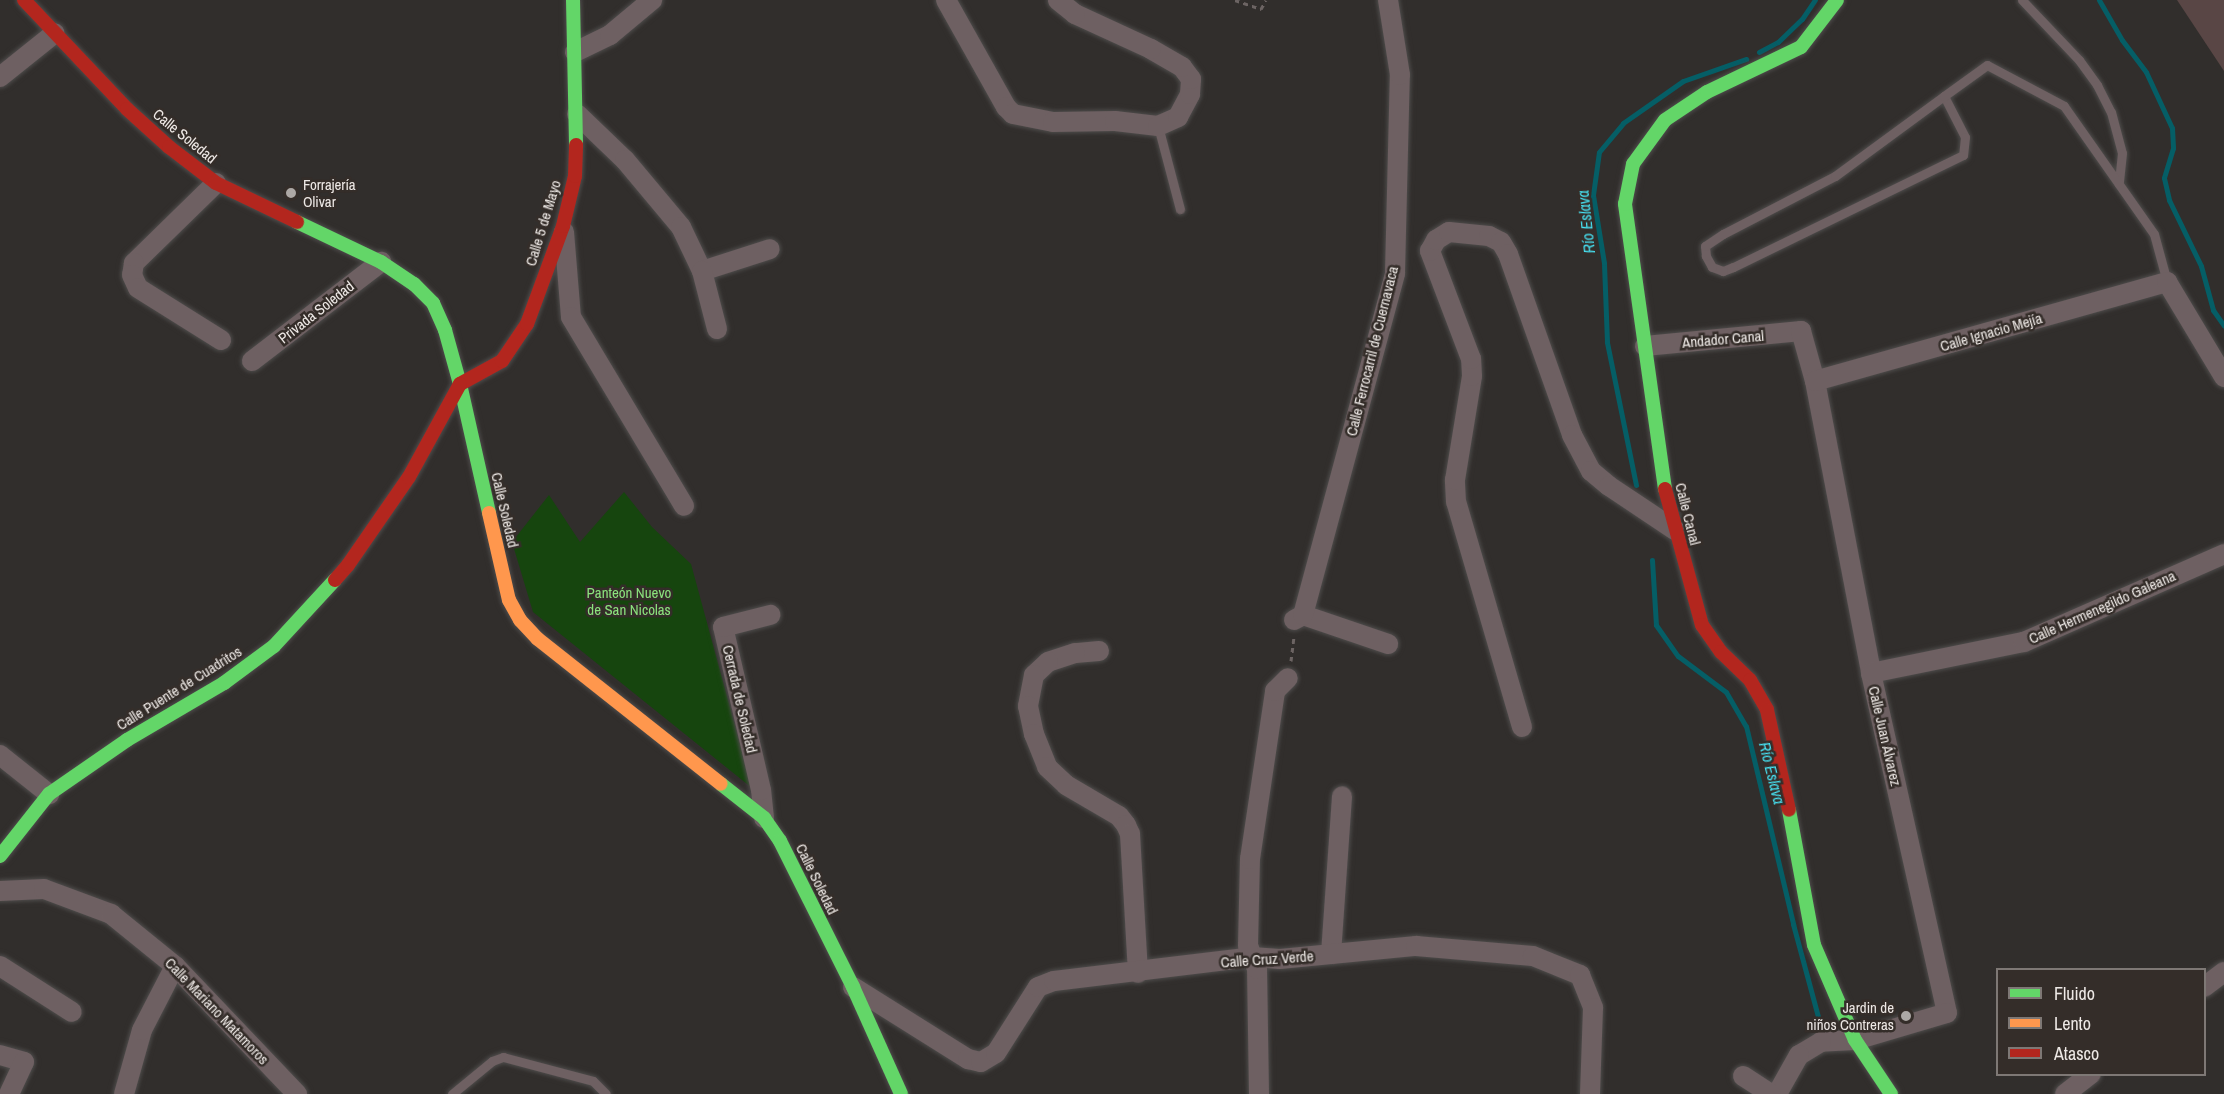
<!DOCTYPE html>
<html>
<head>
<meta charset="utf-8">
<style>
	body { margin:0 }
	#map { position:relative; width:2224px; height:1094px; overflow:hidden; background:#312e2c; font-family:"Archivo Narrow",sans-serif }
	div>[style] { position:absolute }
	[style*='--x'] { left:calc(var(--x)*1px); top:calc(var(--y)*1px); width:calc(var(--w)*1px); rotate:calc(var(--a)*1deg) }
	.green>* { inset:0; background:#16450e }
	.stream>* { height:5px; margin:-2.5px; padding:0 2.5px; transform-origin:2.5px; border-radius:2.5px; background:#055e66 }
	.building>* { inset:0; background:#594645 }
	.path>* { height:3px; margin-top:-1.5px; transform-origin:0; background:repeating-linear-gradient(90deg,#6c6463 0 4.5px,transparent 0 9px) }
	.roads { filter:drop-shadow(0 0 2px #4e4c4b) drop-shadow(0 0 2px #4e4c4b) }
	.lane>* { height:9px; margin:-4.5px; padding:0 4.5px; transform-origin:4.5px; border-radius:4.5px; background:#6e6062 }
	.street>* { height:20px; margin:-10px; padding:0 10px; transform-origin:10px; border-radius:10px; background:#6e6062 }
	.fast>* { height:14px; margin:-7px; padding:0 7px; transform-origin:7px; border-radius:7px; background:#63d668 }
	.slow>* { height:14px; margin:-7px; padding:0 7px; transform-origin:7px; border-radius:7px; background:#ff974d }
	.jam>* { height:14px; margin:-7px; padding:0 7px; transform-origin:7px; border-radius:7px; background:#b3261e }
	.dots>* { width:16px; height:16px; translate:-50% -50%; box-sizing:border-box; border:3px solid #342d29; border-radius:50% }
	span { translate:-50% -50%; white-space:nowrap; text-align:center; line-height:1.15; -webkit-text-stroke:5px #342d29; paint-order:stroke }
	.street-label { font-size:15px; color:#eee9e6 }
	.poi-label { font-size:15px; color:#eee9e6 }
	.left { translate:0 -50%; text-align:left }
	.right { translate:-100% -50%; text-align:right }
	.park-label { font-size:15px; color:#8be27d }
	.water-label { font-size:16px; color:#47e3f4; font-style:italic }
	.legend { position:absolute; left:1996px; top:968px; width:210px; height:108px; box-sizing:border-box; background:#342d29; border:2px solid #7e7875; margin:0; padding:8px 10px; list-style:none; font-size:18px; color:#eee9e6 }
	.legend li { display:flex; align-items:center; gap:12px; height:30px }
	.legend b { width:30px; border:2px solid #7e7875 }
</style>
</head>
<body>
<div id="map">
	<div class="green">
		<div style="clip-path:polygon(624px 492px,652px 527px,691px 564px,752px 788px,533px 612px,512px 542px,549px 495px,580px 542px)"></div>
	</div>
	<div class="stream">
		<div style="--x:2099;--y:0;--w:46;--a:60.1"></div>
		<div style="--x:2122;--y:40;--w:40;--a:53"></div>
		<div style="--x:2146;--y:72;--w:62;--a:65.1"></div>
		<div style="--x:2172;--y:128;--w:20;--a:87"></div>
		<div style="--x:2173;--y:148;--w:31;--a:107"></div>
		<div style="--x:2164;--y:178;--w:23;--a:77"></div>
		<div style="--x:2169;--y:200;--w:73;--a:64.1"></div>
		<div style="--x:2201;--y:266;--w:46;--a:74.7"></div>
		<div style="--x:2213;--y:310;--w:19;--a:55"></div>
		<div style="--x:1759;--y:52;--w:21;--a:-28"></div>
		<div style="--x:1778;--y:42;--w:33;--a:-44"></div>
		<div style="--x:1802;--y:19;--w:23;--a:-56"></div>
		<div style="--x:1636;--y:485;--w:146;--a:-101.5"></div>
		<div style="--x:1607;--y:342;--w:79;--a:-92.2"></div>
		<div style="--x:1604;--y:263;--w:69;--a:-99.2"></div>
		<div style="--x:1593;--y:195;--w:43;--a:-82.1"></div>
		<div style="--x:1599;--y:152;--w:38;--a:-50"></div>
		<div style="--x:1623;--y:123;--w:73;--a:-35"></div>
		<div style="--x:1683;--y:81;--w:67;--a:-19.2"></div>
		<div style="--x:1652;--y:560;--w:65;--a:86.5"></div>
		<div style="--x:1656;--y:625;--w:38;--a:55"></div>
		<div style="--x:1678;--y:656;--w:60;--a:36.9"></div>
		<div style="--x:1726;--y:692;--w:39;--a:60"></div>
		<div style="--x:1746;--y:726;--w:204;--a:76.6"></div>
		<div style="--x:1793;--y:924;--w:104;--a:74.9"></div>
	</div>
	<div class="building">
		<div style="clip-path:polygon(2177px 0,2224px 0,2224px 71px)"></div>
	</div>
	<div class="path">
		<div style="--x:1235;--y:0;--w:28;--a:19"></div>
		<div style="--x:1261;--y:9;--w:10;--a:-61"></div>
		<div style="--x:1291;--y:661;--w:23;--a:-83"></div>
	</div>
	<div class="roads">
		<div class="lane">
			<div style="--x:2022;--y:0;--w:83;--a:46.5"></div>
			<div style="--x:2079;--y:60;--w:31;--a:54"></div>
			<div style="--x:2097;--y:85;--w:30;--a:63"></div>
			<div style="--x:2111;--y:112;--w:42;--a:75"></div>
			<div style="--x:2122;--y:153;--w:31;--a:96"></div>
			<div style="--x:1944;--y:96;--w:46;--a:62.9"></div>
			<div style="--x:1965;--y:137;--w:18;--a:96"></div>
			<div style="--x:1963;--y:155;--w:256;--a:154"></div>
			<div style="--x:1733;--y:267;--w:11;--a:158"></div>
			<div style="--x:1723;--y:271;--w:12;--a:-160"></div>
			<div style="--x:1712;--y:267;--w:13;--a:-119"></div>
			<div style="--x:1706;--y:256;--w:10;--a:-96"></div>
			<div style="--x:1705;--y:246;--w:22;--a:-34"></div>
			<div style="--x:1723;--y:234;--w:126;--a:-27.4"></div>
			<div style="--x:1835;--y:176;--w:135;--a:-36.3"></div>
			<div style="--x:1944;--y:96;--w:53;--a:-35.8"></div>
			<div style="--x:1987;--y:65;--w:87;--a:28"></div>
			<div style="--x:2064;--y:106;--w:156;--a:54.9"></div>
			<div style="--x:2154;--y:234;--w:50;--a:74.8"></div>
			<div style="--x:1158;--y:126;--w:86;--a:75.2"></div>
			<div style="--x:452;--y:1094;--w:52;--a:-39.5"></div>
			<div style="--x:492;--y:1061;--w:12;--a:-20"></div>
			<div style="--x:503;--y:1057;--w:93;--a:14.9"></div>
			<div style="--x:593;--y:1081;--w:18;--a:45"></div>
		</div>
		<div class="street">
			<div style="--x:946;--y:0;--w:123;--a:60.7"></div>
			<div style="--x:1006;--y:107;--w:10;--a:45"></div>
			<div style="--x:1013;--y:114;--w:41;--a:11.3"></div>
			<div style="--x:1053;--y:122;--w:62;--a:-0.9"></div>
			<div style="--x:1115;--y:121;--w:43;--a:6.6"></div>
			<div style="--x:1158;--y:126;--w:22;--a:-24"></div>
			<div style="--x:1178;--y:117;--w:26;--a:-62"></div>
			<div style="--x:1190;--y:94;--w:15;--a:-86"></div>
			<div style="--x:1191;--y:79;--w:15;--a:-127"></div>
			<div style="--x:1182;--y:67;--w:36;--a:-150"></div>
			<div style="--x:1151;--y:49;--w:84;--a:-155.3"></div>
			<div style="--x:1075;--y:14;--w:22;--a:-141"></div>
			<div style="--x:575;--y:52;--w:39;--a:-26"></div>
			<div style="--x:610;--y:35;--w:55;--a:-39.8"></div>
			<div style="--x:0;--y:77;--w:70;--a:-38.7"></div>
			<div style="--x:577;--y:114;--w:66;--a:43.8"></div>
			<div style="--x:625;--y:160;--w:87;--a:50.1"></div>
			<div style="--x:681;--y:227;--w:49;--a:64.5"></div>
			<div style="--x:702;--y:271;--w:71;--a:-17.9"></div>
			<div style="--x:216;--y:183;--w:115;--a:135.7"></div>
			<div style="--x:134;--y:263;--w:12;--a:99"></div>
			<div style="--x:132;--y:275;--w:14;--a:65"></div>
			<div style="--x:138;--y:288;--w:98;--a:32.1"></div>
			<div style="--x:564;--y:232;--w:85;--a:85.3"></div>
			<div style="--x:571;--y:317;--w:220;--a:59.1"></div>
			<div style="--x:702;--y:271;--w:60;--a:75.5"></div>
			<div style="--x:1645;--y:346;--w:157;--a:-5.5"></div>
			<div style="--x:1801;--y:331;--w:52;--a:74.4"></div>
			<div style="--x:1815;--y:381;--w:297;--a:79.1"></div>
			<div style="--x:1871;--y:673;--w:348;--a:77.4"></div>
			<div style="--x:1947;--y:1013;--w:96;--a:163.6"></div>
			<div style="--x:1855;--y:1040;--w:34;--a:177"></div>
			<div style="--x:1821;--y:1042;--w:26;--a:149"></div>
			<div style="--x:1799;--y:1055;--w:45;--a:119.4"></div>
			<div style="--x:252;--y:361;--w:163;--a:-37.5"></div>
			<div style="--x:1815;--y:381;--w:366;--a:-15.7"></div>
			<div style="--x:2167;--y:282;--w:111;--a:59"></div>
			<div style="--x:1303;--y:615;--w:90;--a:18.8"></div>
			<div style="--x:1294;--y:620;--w:10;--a:-29"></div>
			<div style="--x:1303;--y:615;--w:354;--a:-74.9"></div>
			<div style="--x:1395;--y:273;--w:198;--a:-88.6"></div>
			<div style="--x:1400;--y:75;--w:76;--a:-99.1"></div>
			<div style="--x:1099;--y:651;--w:24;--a:175"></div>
			<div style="--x:1075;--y:653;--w:28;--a:162"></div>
			<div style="--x:1048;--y:662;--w:19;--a:137"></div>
			<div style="--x:1034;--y:675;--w:32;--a:101"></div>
			<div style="--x:1028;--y:706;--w:29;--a:78"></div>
			<div style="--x:1034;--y:734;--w:35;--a:68"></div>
			<div style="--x:1047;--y:767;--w:26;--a:43"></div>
			<div style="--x:1066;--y:785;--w:61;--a:30.3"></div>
			<div style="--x:1119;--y:816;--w:11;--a:52"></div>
			<div style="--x:1126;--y:825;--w:10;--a:66"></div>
			<div style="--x:1130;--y:834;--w:139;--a:86.7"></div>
			<div style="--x:1871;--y:673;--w:156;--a:-11.5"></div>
			<div style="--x:2024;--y:642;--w:219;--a:-23.7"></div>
			<div style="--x:1522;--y:727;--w:234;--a:-106.3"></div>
			<div style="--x:1456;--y:502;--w:22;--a:-93"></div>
			<div style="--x:1455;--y:480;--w:105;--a:-80.7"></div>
			<div style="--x:1472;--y:376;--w:17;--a:-93"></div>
			<div style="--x:1471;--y:359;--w:116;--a:-110.8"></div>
			<div style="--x:1430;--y:251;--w:13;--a:-61"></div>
			<div style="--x:1436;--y:240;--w:15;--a:-32"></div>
			<div style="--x:1449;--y:232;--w:40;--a:5.7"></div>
			<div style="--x:1489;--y:236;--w:13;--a:27"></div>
			<div style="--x:1501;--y:242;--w:14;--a:60"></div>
			<div style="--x:1508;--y:254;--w:192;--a:70.5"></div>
			<div style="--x:1572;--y:435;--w:41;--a:62.2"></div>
			<div style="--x:1591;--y:471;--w:23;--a:40"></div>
			<div style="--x:1609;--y:486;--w:79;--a:33.7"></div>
			<div style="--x:0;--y:755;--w:63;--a:38.5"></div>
			<div style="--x:764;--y:818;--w:28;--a:-96"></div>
			<div style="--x:761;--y:790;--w:167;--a:-103.1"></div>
			<div style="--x:723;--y:627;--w:49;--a:-14.3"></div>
			<div style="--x:0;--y:891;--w:44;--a:-2.6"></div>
			<div style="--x:44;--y:889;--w:72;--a:20.5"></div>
			<div style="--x:111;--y:914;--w:82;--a:39.1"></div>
			<div style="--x:175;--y:966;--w:177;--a:46.4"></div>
			<div style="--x:1331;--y:954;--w:158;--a:-86"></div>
			<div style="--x:0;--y:966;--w:85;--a:32.6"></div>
			<div style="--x:853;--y:987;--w:136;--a:32.1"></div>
			<div style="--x:968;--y:1059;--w:13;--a:13"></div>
			<div style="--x:981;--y:1062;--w:17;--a:-31"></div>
			<div style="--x:996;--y:1053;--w:78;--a:-57.5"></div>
			<div style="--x:1038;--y:987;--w:17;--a:-21"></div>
			<div style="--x:1054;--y:981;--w:199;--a:-6.9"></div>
			<div style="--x:1252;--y:957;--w:28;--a:4"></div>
			<div style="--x:1280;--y:959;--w:137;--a:-5.5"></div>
			<div style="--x:1416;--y:946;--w:117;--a:4.9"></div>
			<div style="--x:1533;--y:956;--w:51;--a:22"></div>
			<div style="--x:1580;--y:975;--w:35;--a:68"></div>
			<div style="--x:1593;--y:1008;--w:86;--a:92"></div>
			<div style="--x:2204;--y:987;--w:25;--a:-37"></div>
			<div style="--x:0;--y:1055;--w:25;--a:16"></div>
			<div style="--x:24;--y:1062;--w:35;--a:115"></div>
			<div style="--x:1743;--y:1076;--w:33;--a:33"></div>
			<div style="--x:124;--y:1094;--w:66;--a:-74.3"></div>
			<div style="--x:142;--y:1030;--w:72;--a:-62.7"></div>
			<div style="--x:1259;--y:1094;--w:125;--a:-90.9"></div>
			<div style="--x:1257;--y:969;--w:25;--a:-111"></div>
			<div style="--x:1248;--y:946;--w:87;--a:-88.7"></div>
			<div style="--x:1250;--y:859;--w:170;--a:-81.5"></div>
			<div style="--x:1275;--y:691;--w:18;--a:-45"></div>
			<div style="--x:2065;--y:1094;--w:33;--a:-38"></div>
		</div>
		<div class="fast">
			<div style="--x:573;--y:0;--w:145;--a:88.8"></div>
			<div style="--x:297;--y:222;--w:93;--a:25.5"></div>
			<div style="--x:381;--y:262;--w:40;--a:34"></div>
			<div style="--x:414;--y:284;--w:27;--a:45"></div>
			<div style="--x:433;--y:303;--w:30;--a:66"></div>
			<div style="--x:445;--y:330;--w:56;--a:74.5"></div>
			<div style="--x:460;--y:384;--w:132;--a:77.3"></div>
			<div style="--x:1665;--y:489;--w:288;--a:-98"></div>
			<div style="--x:1625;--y:204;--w:41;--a:-78.7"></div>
			<div style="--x:1633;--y:164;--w:54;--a:-54"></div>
			<div style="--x:1665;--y:120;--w:50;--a:-33.7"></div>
			<div style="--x:1707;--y:92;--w:104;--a:-25.6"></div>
			<div style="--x:1801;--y:47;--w:59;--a:-52.5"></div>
			<div style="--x:721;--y:784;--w:55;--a:38.3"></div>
			<div style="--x:764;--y:818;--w:28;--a:55"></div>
			<div style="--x:780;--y:841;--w:163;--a:63.4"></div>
			<div style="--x:853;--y:987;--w:117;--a:65.8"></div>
			<div style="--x:1789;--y:810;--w:137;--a:79.5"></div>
			<div style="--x:1814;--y:945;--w:103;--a:66.7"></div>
			<div style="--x:1855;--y:1040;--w:65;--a:56.3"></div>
			<div style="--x:0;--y:856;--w:79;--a:-51.7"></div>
			<div style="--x:49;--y:794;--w:95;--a:-34.7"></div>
			<div style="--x:127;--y:740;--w:113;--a:-30.4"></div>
			<div style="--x:224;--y:683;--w:62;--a:-36.5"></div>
			<div style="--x:274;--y:646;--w:90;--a:-47.3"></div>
		</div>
		<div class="slow">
			<div style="--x:489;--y:513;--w:89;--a:77.1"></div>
			<div style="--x:509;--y:600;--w:23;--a:61"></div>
			<div style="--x:520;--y:620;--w:26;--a:47"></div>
			<div style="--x:538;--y:639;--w:233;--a:38.4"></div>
		</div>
		<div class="jam">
			<div style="--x:24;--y:0;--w:150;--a:46.6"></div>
			<div style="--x:127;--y:109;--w:57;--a:42.1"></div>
			<div style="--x:169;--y:147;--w:59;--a:37.5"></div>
			<div style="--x:216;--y:183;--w:90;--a:25.7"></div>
			<div style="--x:460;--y:384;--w:48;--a:-28.7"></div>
			<div style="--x:502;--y:361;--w:45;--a:-56"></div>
			<div style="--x:527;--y:324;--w:104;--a:-69.8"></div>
			<div style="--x:563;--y:226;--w:51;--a:-76.5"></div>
			<div style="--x:575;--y:176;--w:31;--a:-88"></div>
			<div style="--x:1665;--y:489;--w:141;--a:74.8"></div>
			<div style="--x:1702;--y:625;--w:33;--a:55"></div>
			<div style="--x:1721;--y:652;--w:40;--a:44"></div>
			<div style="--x:1750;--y:680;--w:34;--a:60"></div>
			<div style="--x:1767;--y:710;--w:102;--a:77.6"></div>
			<div style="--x:335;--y:580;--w:20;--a:-49"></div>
			<div style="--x:348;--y:565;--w:107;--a:-55.3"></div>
			<div style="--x:409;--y:477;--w:106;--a:-61.3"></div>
		</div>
	</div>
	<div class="dots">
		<div style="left:291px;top:193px;background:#aca8a5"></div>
		<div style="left:1906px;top:1016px;background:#aca8a5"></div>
	</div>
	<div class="street-label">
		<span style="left:185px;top:136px;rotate:39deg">Calle Soledad</span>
		<span style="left:543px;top:223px;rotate:-73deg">Calle 5 de Mayo</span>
		<span style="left:316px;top:312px;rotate:-38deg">Privada Soledad</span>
		<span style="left:1991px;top:332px;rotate:-16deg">Calle Ignacio Mejía</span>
		<span style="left:1723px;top:339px;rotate:-5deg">Andador Canal</span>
		<span style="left:1372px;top:351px;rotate:-76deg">Calle Ferrocarril de Cuernavaca</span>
		<span style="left:505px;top:510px;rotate:77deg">Calle Soledad</span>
		<span style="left:1688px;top:514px;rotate:76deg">Calle Canal</span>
		<span style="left:2102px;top:607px;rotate:-24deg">Calle Hermenegildo Galeana</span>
		<span style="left:179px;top:688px;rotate:-32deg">Calle Puente de Cuadritos</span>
		<span style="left:740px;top:699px;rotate:77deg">Cerrada de Soledad</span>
		<span style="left:1885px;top:736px;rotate:77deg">Calle Juan Álvarez</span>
		<span style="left:817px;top:879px;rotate:64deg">Calle Soledad</span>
		<span style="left:1267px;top:959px;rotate:-4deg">Calle Cruz Verde</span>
		<span style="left:217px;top:1011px;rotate:46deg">Calle Mariano Matamoros</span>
	</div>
	<div class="poi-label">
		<span class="left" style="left:303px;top:193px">Forrajería<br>Olivar</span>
		<span class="right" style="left:1894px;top:1016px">Jardin de<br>niños Contreras</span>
	</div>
	<div class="park-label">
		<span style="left:629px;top:601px">Panteón Nuevo<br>de San Nicolas</span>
	</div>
	<div class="water-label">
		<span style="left:1586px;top:222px;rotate:-96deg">Río Eslava</span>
		<span style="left:1772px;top:773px;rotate:76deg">Río Eslava</span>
	</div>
	<ul class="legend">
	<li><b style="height:8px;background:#63d668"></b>Fluido</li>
	<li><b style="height:8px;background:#ff974d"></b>Lento</li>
	<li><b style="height:8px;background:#b3261e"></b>Atasco</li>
	</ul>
</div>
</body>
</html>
